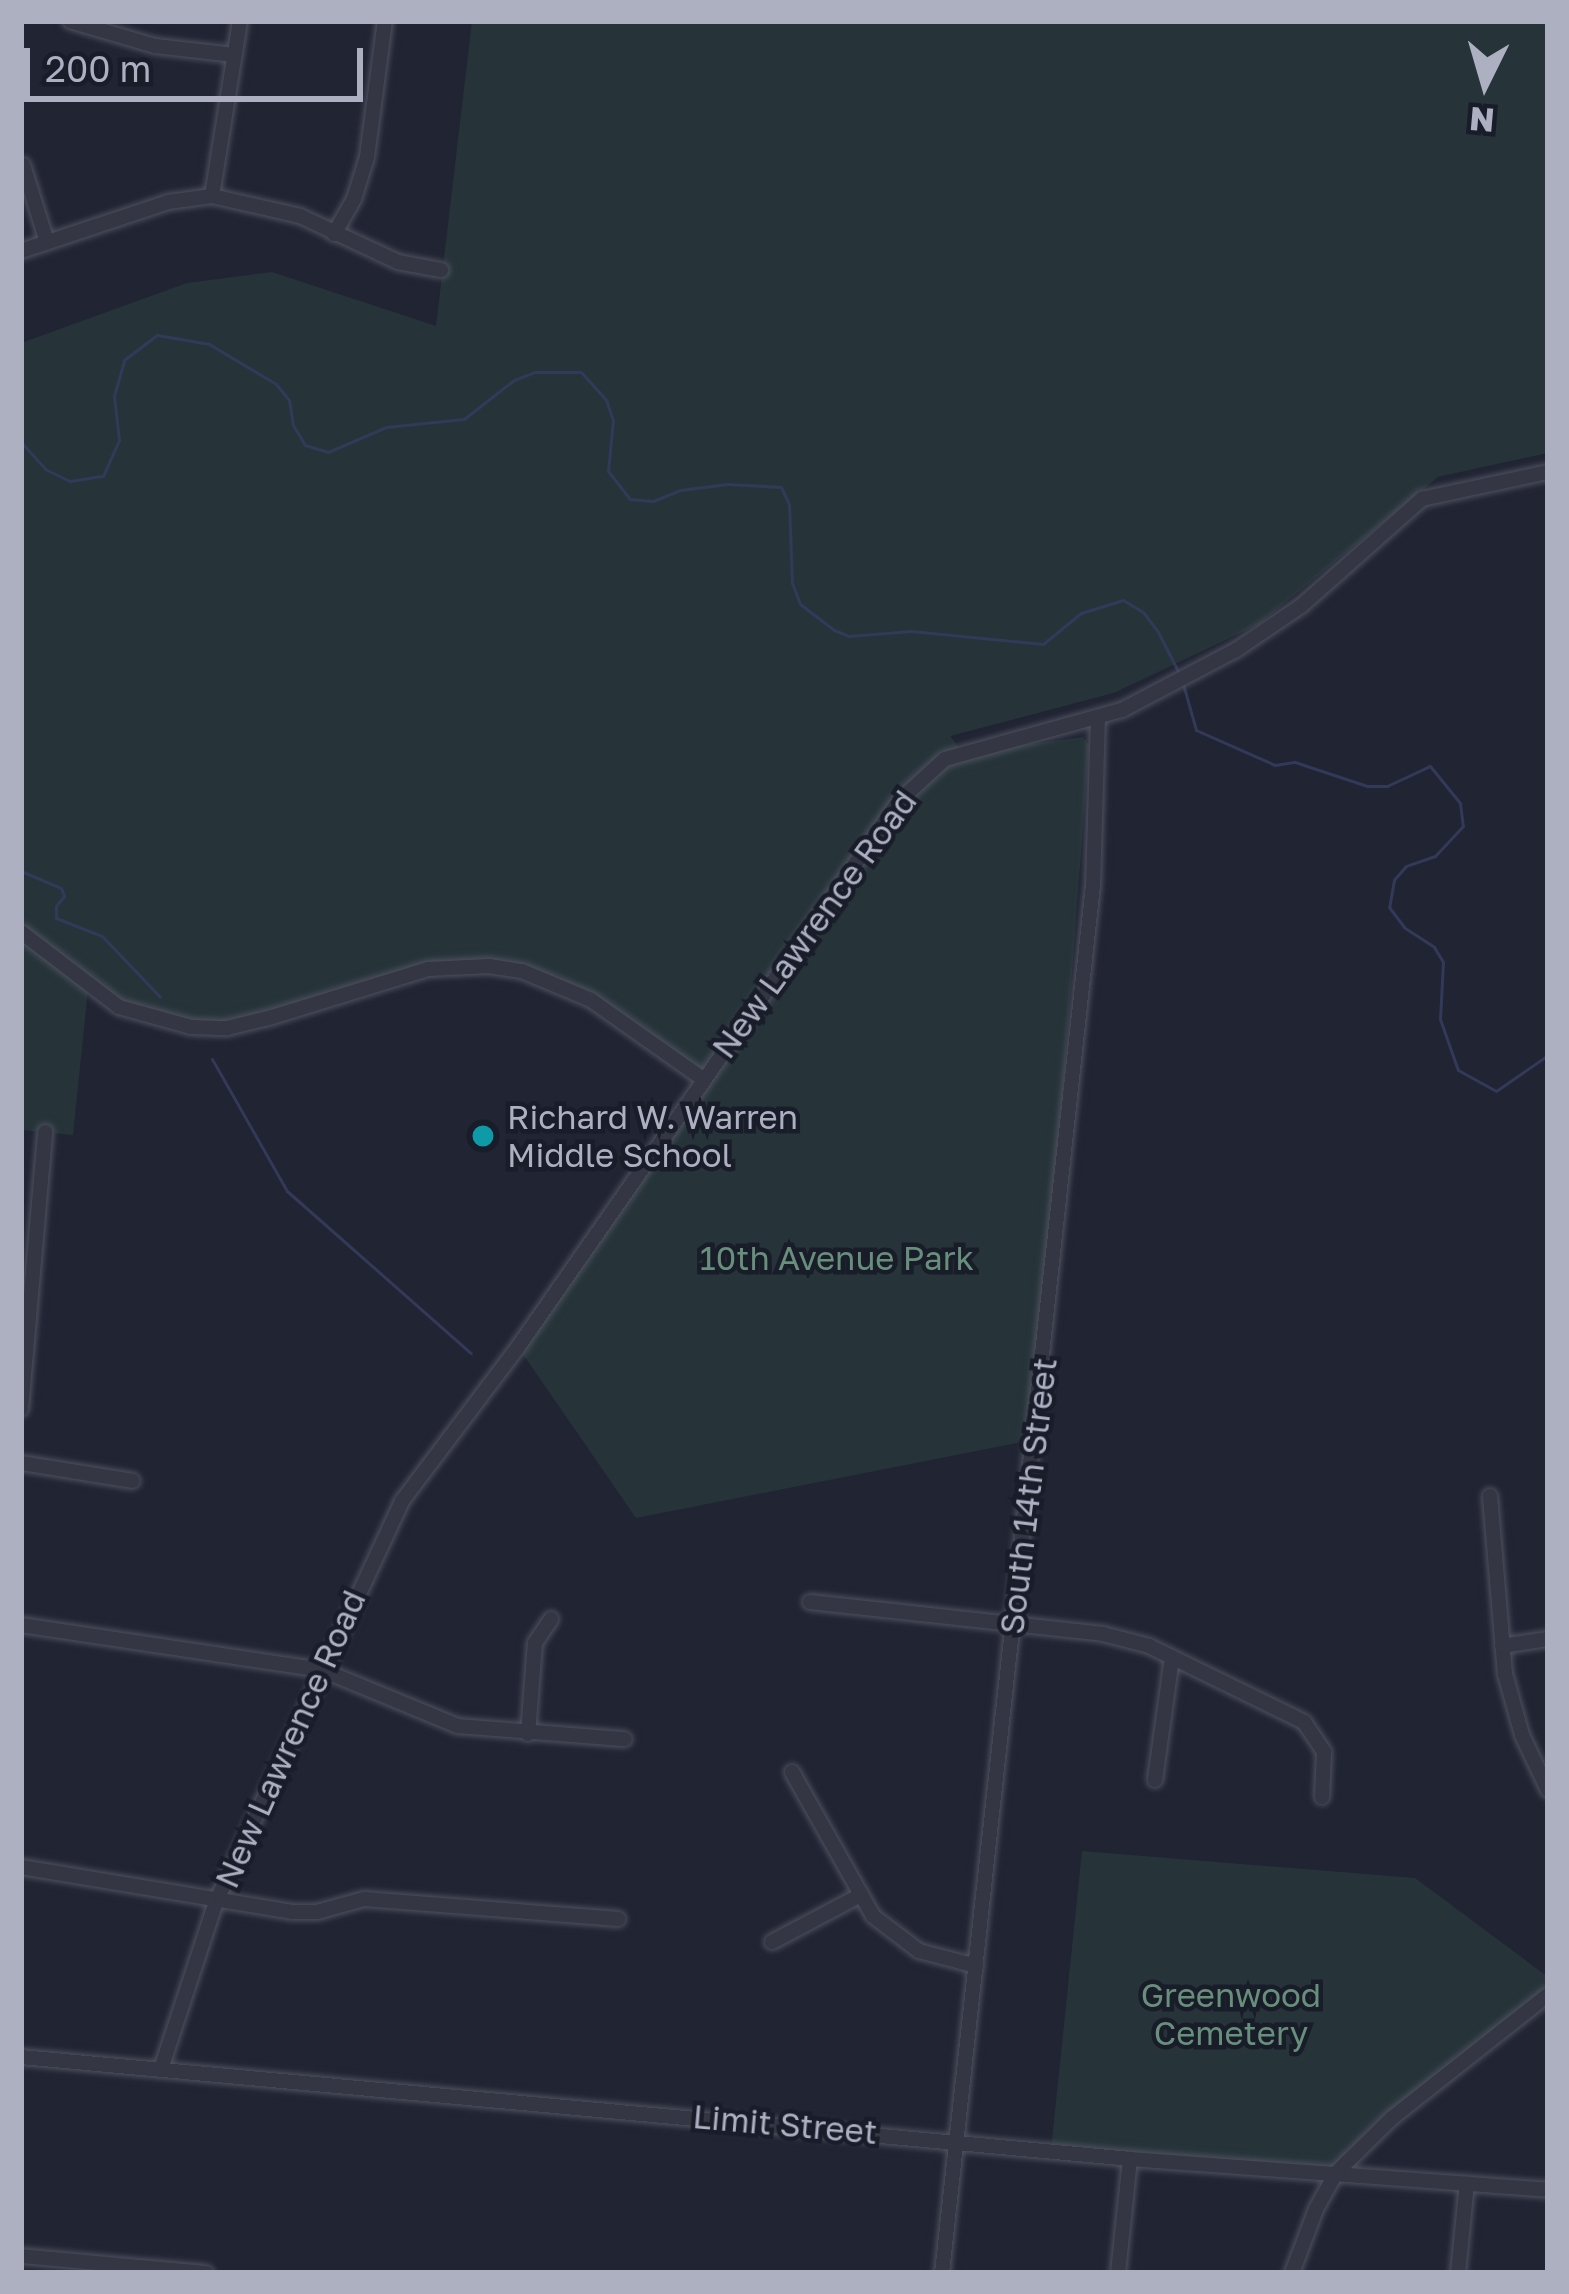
<!DOCTYPE html>
<html>
<head>
<meta charset="utf-8">
<style>
	body { margin:0 }
	#map { position:relative; width:1569px; height:2294px; overflow:hidden; background:#202433; font-family:"Golos Text",sans-serif }
	div>[style] { position:absolute }
	[style*='--x'] { left:calc(var(--x)*1px); top:calc(var(--y)*1px); width:calc(var(--w)*1px); rotate:calc(var(--a)*1deg) }
	.green>* { inset:0; background:#263439 }
	.stream>* { height:3px; margin:-1.5px; padding:0 1.5px; transform-origin:1.5px; border-radius:1.5px; background:#333958 }
	.roads { filter:drop-shadow(0 0 3px #4e515f) drop-shadow(0 0 3px #4e515f) }
	.minor>* { height:14px; margin:-7px; padding:0 7px; transform-origin:7px; border-radius:7px; background:#343644 }
	.dots>* { width:33px; height:33px; translate:-50% -50%; box-sizing:border-box; border:6px solid #191c29; border-radius:50% }
	span { translate:-50% -50%; white-space:nowrap; text-align:center; line-height:1.15; -webkit-text-stroke:9px #191c29; paint-order:stroke }
	.street-label { font-size:33px; color:#adb0c1 }
	.poi-label { font-size:33px; color:#adb0c1 }
	.left { translate:0 -50%; text-align:left }
	.park-label { font-size:33px; color:#688f7b }
	.frame { position:absolute; inset:0; border:24px solid #adb0c1; pointer-events:none }
	.north { position:absolute; left:1425px; top:24px; width:120px; height:120px; -webkit-text-stroke:9px #191c29; paint-order:stroke; rotate:185deg; font-size:33px; font-weight:700; line-height:48px; text-align:center; color:#adb0c1 }
	.north::after { content:''; display:block; margin:auto; width:42px; height:54px; background:#adb0c1; clip-path:polygon(50% 0,100% 100%,50% 72%,0 100%) }
	.scale { position:absolute; left:24px; top:48px; width:339px; height:54px; box-sizing:border-box; border:6px solid #adb0c1; border-top:0; padding-left:15px; font-size:36px; line-height:42px; white-space:nowrap; color:#adb0c1; -webkit-text-stroke:9px #191c29; paint-order:stroke }
</style>
</head>
<body>
<div id="map">
	<div class="green">
		<div style="clip-path:polygon(472px 21px,1548px 21px,1548px 453px,1438px 477px,1259px 624px,1114px 693px,950px 736px,963px 753px,1083px 737px,1089px 745px,1037px 1439px,636px 1518px,518px 1347px,702px 1079px,554px 980px,458px 966px,272px 1017px,191px 1027px,88px 989px,73px 1135px,21px 1130px,21px 343px,187px 283px,272px 272px,436px 326px)"></div>
		<div style="clip-path:polygon(1082px 1851px,1415px 1878px,1548px 1977px,1548px 1995px,1336px 2173px,1051px 2150px)"></div>
	</div>
	<div class="stream">
		<div style="--x:21;--y:442;--w:36;--a:48"></div>
		<div style="--x:45;--y:469;--w:28;--a:26"></div>
		<div style="--x:70;--y:481;--w:33;--a:-9"></div>
		<div style="--x:103;--y:476;--w:39;--a:-66"></div>
		<div style="--x:119;--y:440;--w:44;--a:-96.5"></div>
		<div style="--x:114;--y:396;--w:37;--a:-74"></div>
		<div style="--x:124;--y:360;--w:41;--a:-37.1"></div>
		<div style="--x:157;--y:335;--w:53;--a:9.8"></div>
		<div style="--x:209;--y:344;--w:78;--a:30.8"></div>
		<div style="--x:276;--y:384;--w:21;--a:51"></div>
		<div style="--x:289;--y:400;--w:25;--a:81"></div>
		<div style="--x:293;--y:425;--w:23;--a:59"></div>
		<div style="--x:305;--y:445;--w:24;--a:17"></div>
		<div style="--x:328;--y:452;--w:63;--a:-23.3"></div>
		<div style="--x:386;--y:427;--w:78;--a:-5.9"></div>
		<div style="--x:464;--y:419;--w:63;--a:-38"></div>
		<div style="--x:514;--y:380;--w:22;--a:-21"></div>
		<div style="--x:535;--y:372;--w:46;--a:0"></div>
		<div style="--x:581;--y:372;--w:38;--a:48"></div>
		<div style="--x:606;--y:400;--w:21;--a:71"></div>
		<div style="--x:613;--y:420;--w:51;--a:95.6"></div>
		<div style="--x:608;--y:471;--w:36;--a:52"></div>
		<div style="--x:630;--y:499;--w:23;--a:5"></div>
		<div style="--x:653;--y:501;--w:29;--a:-22"></div>
		<div style="--x:680;--y:490;--w:48;--a:-7.1"></div>
		<div style="--x:728;--y:484;--w:53;--a:3.2"></div>
		<div style="--x:781;--y:487;--w:19;--a:65"></div>
		<div style="--x:789;--y:504;--w:79;--a:87.8"></div>
		<div style="--x:792;--y:583;--w:22;--a:69"></div>
		<div style="--x:800;--y:604;--w:43;--a:37.4"></div>
		<div style="--x:834;--y:630;--w:16;--a:22"></div>
		<div style="--x:849;--y:636;--w:62;--a:-4.6"></div>
		<div style="--x:911;--y:631;--w:133;--a:5.6"></div>
		<div style="--x:1043;--y:644;--w:49;--a:-39.2"></div>
		<div style="--x:1081;--y:613;--w:44;--a:-17.2"></div>
		<div style="--x:1123;--y:600;--w:23;--a:31"></div>
		<div style="--x:1143;--y:612;--w:25;--a:53"></div>
		<div style="--x:1158;--y:632;--w:48;--a:62.9"></div>
		<div style="--x:1183;--y:684;--w:48;--a:74.2"></div>
		<div style="--x:1196;--y:730;--w:86;--a:23.9"></div>
		<div style="--x:1275;--y:765;--w:20;--a:-9"></div>
		<div style="--x:1295;--y:762;--w:76;--a:18.4"></div>
		<div style="--x:1367;--y:786;--w:20;--a:0"></div>
		<div style="--x:1387;--y:786;--w:47;--a:-24.9"></div>
		<div style="--x:1430;--y:766;--w:48;--a:51"></div>
		<div style="--x:1460;--y:803;--w:23;--a:83"></div>
		<div style="--x:1463;--y:826;--w:41;--a:133"></div>
		<div style="--x:1435;--y:856;--w:31;--a:161"></div>
		<div style="--x:1406;--y:866;--w:18;--a:131"></div>
		<div style="--x:1394;--y:880;--w:27;--a:100"></div>
		<div style="--x:1389;--y:907;--w:26;--a:53"></div>
		<div style="--x:1405;--y:928;--w:35;--a:33"></div>
		<div style="--x:1434;--y:947;--w:17;--a:59"></div>
		<div style="--x:1443;--y:962;--w:57;--a:93"></div>
		<div style="--x:1440;--y:1019;--w:54;--a:70.6"></div>
		<div style="--x:1458;--y:1070;--w:43;--a:28.9"></div>
		<div style="--x:1496;--y:1091;--w:63;--a:-34.7"></div>
		<div style="--x:21;--y:871;--w:43;--a:23"></div>
		<div style="--x:61;--y:888;--w:9;--a:69"></div>
		<div style="--x:64;--y:896;--w:13;--a:129"></div>
		<div style="--x:56;--y:906;--w:12;--a:90"></div>
		<div style="--x:56;--y:918;--w:49;--a:21.4"></div>
		<div style="--x:102;--y:936;--w:84;--a:46.4"></div>
		<div style="--x:212;--y:1059;--w:152;--a:60.4"></div>
		<div style="--x:287;--y:1191;--w:245;--a:41.4"></div>
	</div>
	<div class="roads">
		<div class="minor">
			<div style="--x:70;--y:21;--w:89;--a:16.4"></div>
			<div style="--x:155;--y:46;--w:80;--a:6.5"></div>
			<div style="--x:23;--y:165;--w:81;--a:72.7"></div>
			<div style="--x:212;--y:196;--w:177;--a:-80.9"></div>
			<div style="--x:334;--y:234;--w:40;--a:-60.3"></div>
			<div style="--x:354;--y:199;--w:44;--a:-72.8"></div>
			<div style="--x:367;--y:157;--w:137;--a:-82.5"></div>
			<div style="--x:21;--y:251;--w:155;--a:-18.4"></div>
			<div style="--x:168;--y:202;--w:44;--a:-7.8"></div>
			<div style="--x:212;--y:196;--w:90;--a:12.8"></div>
			<div style="--x:300;--y:216;--w:108;--a:25.1"></div>
			<div style="--x:398;--y:262;--w:44;--a:10.5"></div>
			<div style="--x:21;--y:932;--w:123;--a:37.4"></div>
			<div style="--x:119;--y:1007;--w:75;--a:15.5"></div>
			<div style="--x:191;--y:1027;--w:36;--a:2"></div>
			<div style="--x:227;--y:1028;--w:46;--a:-13.7"></div>
			<div style="--x:272;--y:1017;--w:163;--a:-17.1"></div>
			<div style="--x:428;--y:969;--w:61;--a:-2.8"></div>
			<div style="--x:489;--y:966;--w:33;--a:9"></div>
			<div style="--x:522;--y:971;--w:75;--a:22.8"></div>
			<div style="--x:591;--y:1000;--w:137;--a:35.2"></div>
			<div style="--x:21;--y:1409;--w:278;--a:-85"></div>
			<div style="--x:21;--y:1463;--w:113;--a:9.1"></div>
			<div style="--x:1490;--y:1496;--w:179;--a:85.2"></div>
			<div style="--x:1505;--y:1674;--w:63;--a:74.4"></div>
			<div style="--x:1522;--y:1735;--w:61;--a:64.7"></div>
			<div style="--x:810;--y:1602;--w:295;--a:6.2"></div>
			<div style="--x:1103;--y:1634;--w:48;--a:14.6"></div>
			<div style="--x:1149;--y:1646;--w:173;--a:26.1"></div>
			<div style="--x:1304;--y:1722;--w:36;--a:56"></div>
			<div style="--x:1324;--y:1752;--w:45;--a:92.5"></div>
			<div style="--x:21;--y:1625;--w:304;--a:8.5"></div>
			<div style="--x:322;--y:1670;--w:147;--a:22.4"></div>
			<div style="--x:458;--y:1726;--w:167;--a:4.5"></div>
			<div style="--x:1502;--y:1646;--w:47;--a:-8.7"></div>
			<div style="--x:528;--y:1734;--w:91;--a:-85.6"></div>
			<div style="--x:535;--y:1643;--w:29;--a:-56"></div>
			<div style="--x:792;--y:1772;--w:165;--a:60.6"></div>
			<div style="--x:873;--y:1916;--w:58;--a:37.3"></div>
			<div style="--x:919;--y:1951;--w:59;--a:14.7"></div>
			<div style="--x:1155;--y:1780;--w:124;--a:-82.1"></div>
			<div style="--x:21;--y:1867;--w:276;--a:9.4"></div>
			<div style="--x:293;--y:1912;--w:24;--a:0"></div>
			<div style="--x:317;--y:1912;--w:49;--a:-15.5"></div>
			<div style="--x:364;--y:1899;--w:255;--a:4.5"></div>
			<div style="--x:772;--y:1942;--w:98;--a:-27.9"></div>
			<div style="--x:21;--y:2057;--w:1114;--a:5.25"></div>
			<div style="--x:1130;--y:2159;--w:419;--a:4.2"></div>
			<div style="--x:161;--y:2069;--w:176;--a:-71.8"></div>
			<div style="--x:216;--y:1902;--w:442;--a:-65.1"></div>
			<div style="--x:402;--y:1501;--w:193;--a:-53"></div>
			<div style="--x:518;--y:1347;--w:666;--a:-55.09"></div>
			<div style="--x:899;--y:801;--w:62;--a:-42.4"></div>
			<div style="--x:945;--y:759;--w:184;--a:-15.5"></div>
			<div style="--x:1122;--y:710;--w:129;--a:-27.8"></div>
			<div style="--x:1236;--y:650;--w:78;--a:-34.1"></div>
			<div style="--x:1301;--y:606;--w:162;--a:-41.5"></div>
			<div style="--x:1422;--y:499;--w:129;--a:-12.1"></div>
			<div style="--x:21;--y:2256;--w:186;--a:5.3"></div>
			<div style="--x:942;--y:2273;--w:1395;--a:-83.79"></div>
			<div style="--x:1093;--y:886;--w:168;--a:-88.3"></div>
			<div style="--x:1118;--y:2273;--w:115;--a:-84"></div>
			<div style="--x:1292;--y:2273;--w:68;--a:-69.4"></div>
			<div style="--x:1316;--y:2209;--w:41;--a:-60.9"></div>
			<div style="--x:1336;--y:2173;--w:78;--a:-44.5"></div>
			<div style="--x:1392;--y:2118;--w:199;--a:-38.3"></div>
			<div style="--x:1458;--y:2273;--w:90;--a:-84.3"></div>
		</div>
	</div>
	<div class="dots">
		<div style="left:483px;top:1136px;background:#0f9aa8"></div>
	</div>
	<div class="street-label">
		<span style="left:814px;top:924px;rotate:-54deg">New Lawrence Road</span>
		<span style="left:1028px;top:1496px;rotate:-83deg">South 14th Street</span>
		<span style="left:290px;top:1739px;rotate:-66deg">New Lawrence Road</span>
		<span style="left:785px;top:2124px;rotate:5deg">Limit Street</span>
	</div>
	<div class="poi-label">
		<span class="left" style="left:507px;top:1136px">Richard W. Warren<br>Middle School</span>
	</div>
	<div class="park-label">
		<span style="left:837px;top:1258px">10th Avenue Park</span>
		<span style="left:1231px;top:2014px">Greenwood<br>Cemetery</span>
	</div>
	<div class="frame"></div>
	<div class="north">N</div>
	<div class="scale">200 m</div>
</div>
</body>
</html>
